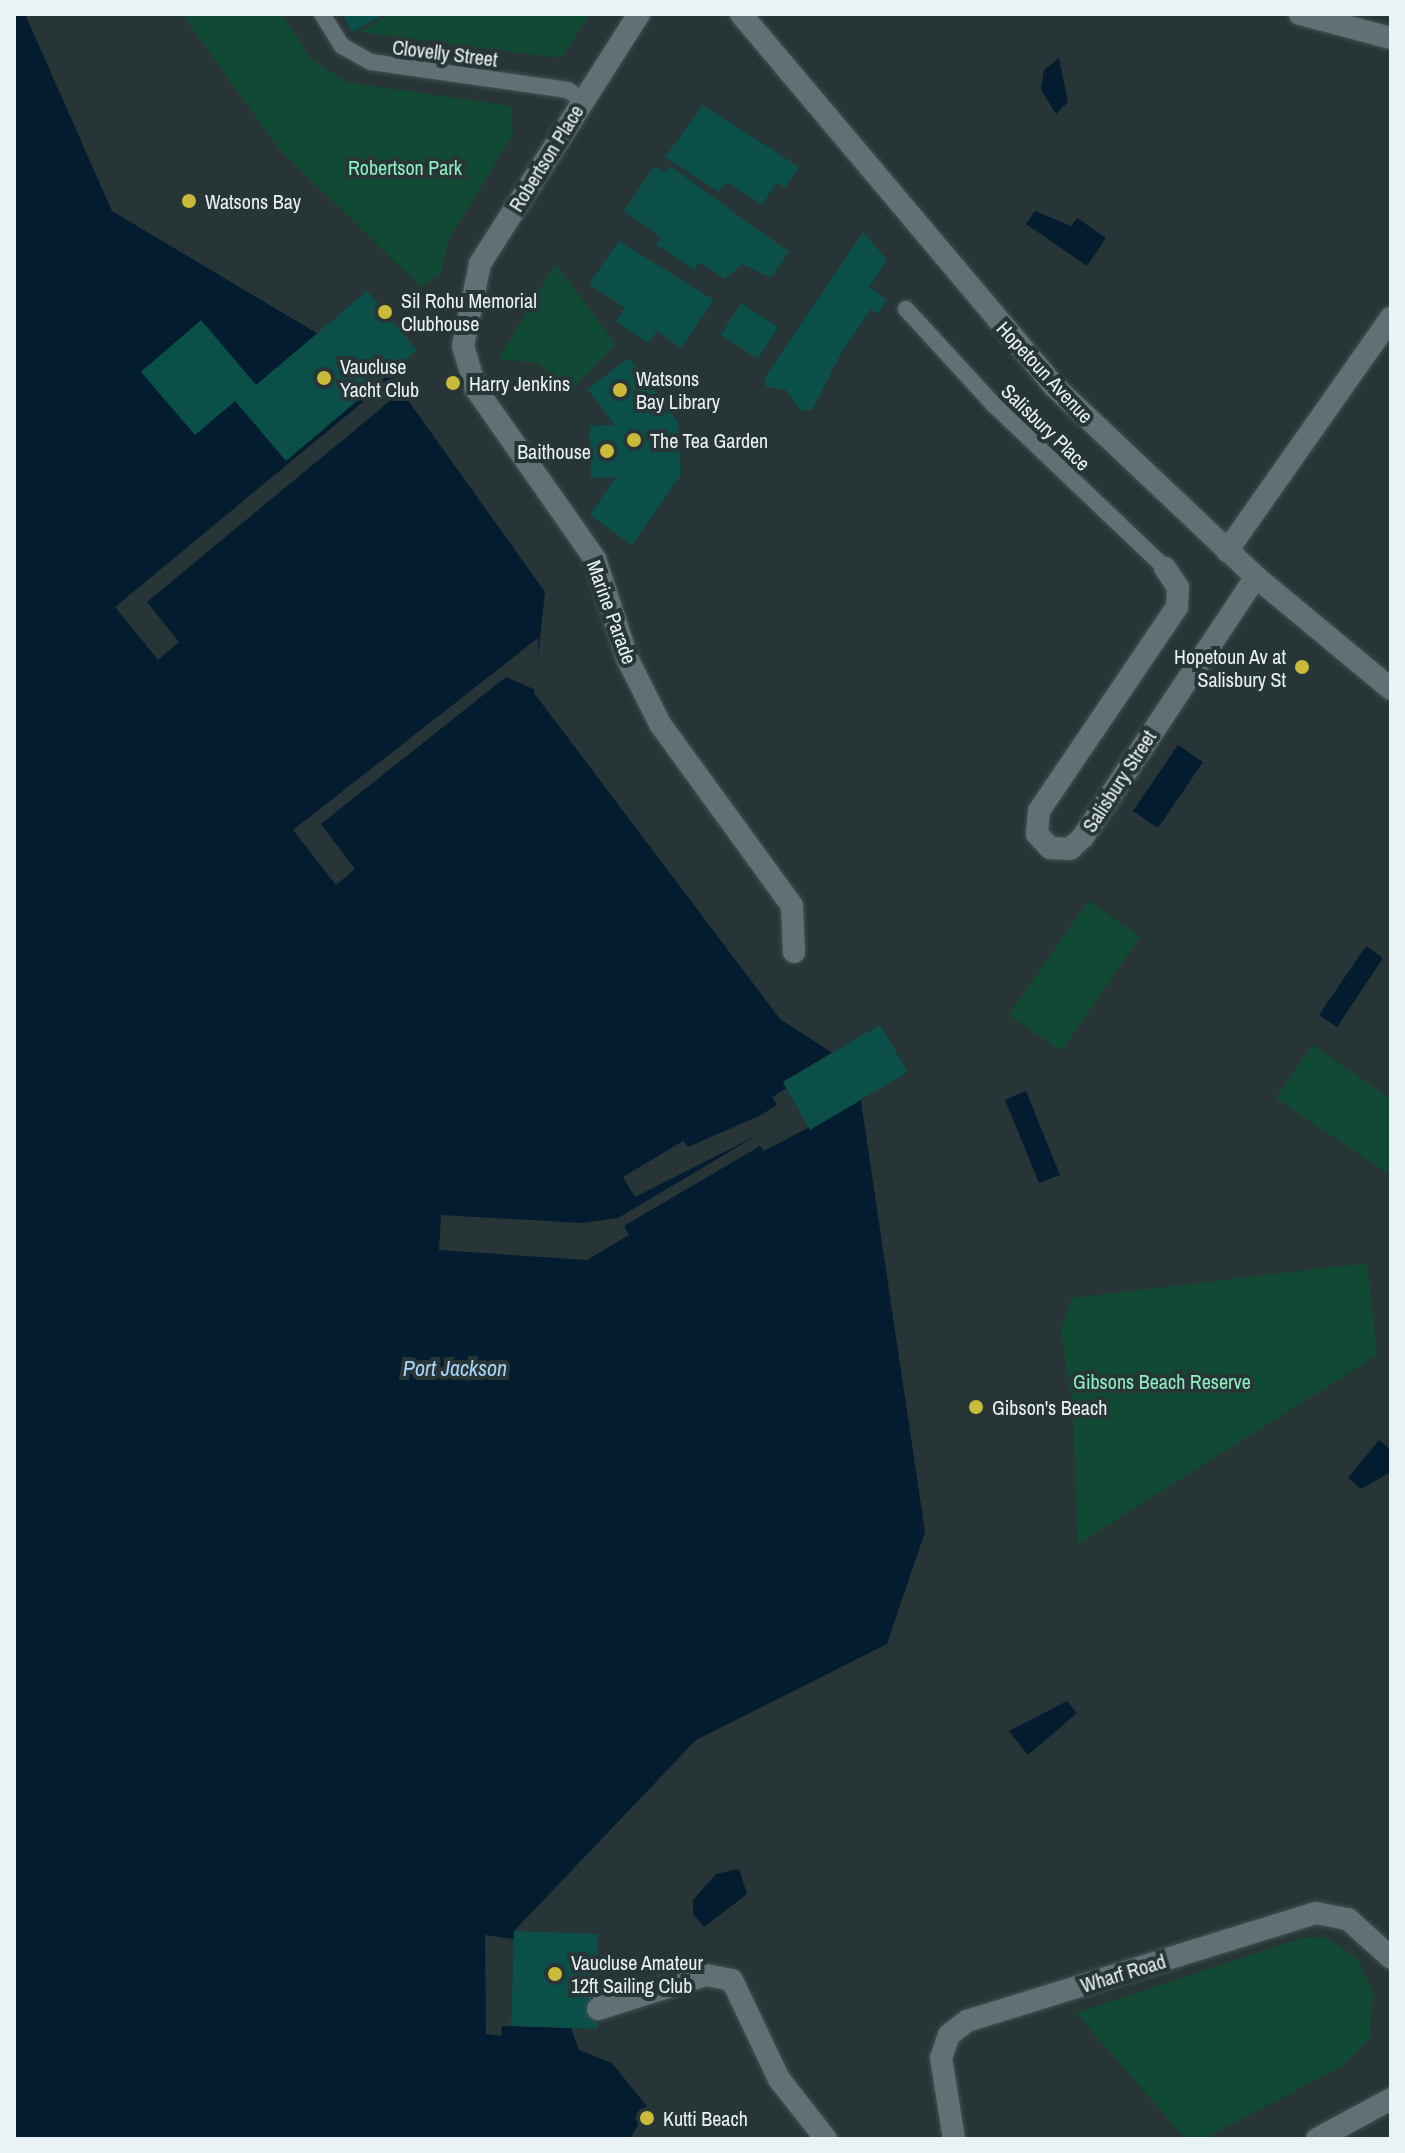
<!DOCTYPE html>
<html>
<head>
<meta charset="utf-8">
<style>
	body { margin:0 }
	#map { position:relative; width:1405px; height:2153px; overflow:hidden; background:#273537; font-family:"Archivo Narrow",sans-serif }
	div>[style] { position:absolute }
	[style*='--x'] { left:calc(var(--x)*1px); top:calc(var(--y)*1px); width:calc(var(--w)*1px); rotate:calc(var(--a)*1deg) }
	.green>* { inset:0; background:#114a34 }
	.water>* { inset:0; background:#031c30 }
	.pier>* { inset:0; background:#273537 }
	.building>* { inset:0; background:#0a5049 }
	.roads { filter:drop-shadow(0 0 2px #445051) drop-shadow(0 0 2px #445051) }
	.service>* { height:16px; margin:-8px; padding:0 8px; transform-origin:8px; border-radius:8px; background:#617173 }
	.minor>* { height:22px; margin:-11px; padding:0 11px; transform-origin:11px; border-radius:11px; background:#617173 }
	.tertiary>* { height:22px; margin:-11px; padding:0 11px; transform-origin:11px; border-radius:11px; background:#617173 }
	.secondary>* { height:22px; margin:-11px; padding:0 11px; transform-origin:11px; border-radius:11px; background:#617173 }
	.dots>* { width:22px; height:22px; translate:-50% -50%; box-sizing:border-box; border:4px solid #273537; border-radius:50% }
	span { translate:-50% -50%; white-space:nowrap; text-align:center; line-height:1.15; -webkit-text-stroke:8px #273537; paint-order:stroke }
	.street-label { font-size:20px; color:#eaf3f4 }
	.park-label { font-size:20px; color:#8eefc2 }
	.poi-label { font-size:20px; color:#eaf3f4 }
	.left { translate:0 -50%; text-align:left }
	.right { translate:-100% -50%; text-align:right }
	.water-label { font-size:22px; color:#a9d4f8; font-style:italic }
	.frame { position:absolute; inset:0; border:16px solid #eaf3f4; pointer-events:none }
</style>
</head>
<body>
<div id="map">
	<div class="green">
		<div style="clip-path:polygon(182px 14px,282px 14px,310px 58px,346px 82px,511px 106px,513px 134px,449px 239px,440px 275px,420px 286px,279px 149px)"></div>
		<div style="clip-path:polygon(390px 14px,590px 14px,561px 58px,359px 32px)"></div>
		<div style="clip-path:polygon(555px 264px,616px 344px,569px 393px,539px 363px,499px 359px)"></div>
		<div style="clip-path:polygon(1088px 901px,1140px 937px,1061px 1051px,1009px 1015px)"></div>
		<div style="clip-path:polygon(1312px 1045px,1391px 1099px,1391px 1176px,1276px 1098px)"></div>
		<div style="clip-path:polygon(1367px 1263px,1377px 1355px,1078px 1544px,1073px 1412px,1061px 1329px,1072px 1298px)"></div>
		<div style="clip-path:polygon(1325px 1937px,1358px 1959px,1373px 1993px,1369px 2040px,1342px 2066px,1204px 2139px,1186px 2139px,1076px 2013px,1302px 1938px)"></div>
	</div>
	<div class="water">
		<div style="clip-path:polygon(14px 14px,25px 14px,112px 211px,392px 378px,545px 592px,534px 693px,780px 1019px,856px 1068px,925px 1532px,887px 1644px,696px 1740px,514px 1931px,511px 2026px,571px 2028px,579px 2050px,612px 2063px,648px 2108px,630px 2139px,14px 2139px)"></div>
		<div style="clip-path:polygon(1059px 58px,1068px 102px,1056px 114px,1041px 89px,1044px 70px)"></div>
		<div style="clip-path:polygon(1035px 211px,1071px 226px,1077px 218px,1106px 238px,1087px 266px,1026px 224px)"></div>
		<div style="clip-path:polygon(1178px 745px,1203px 762px,1158px 828px,1133px 811px)"></div>
		<div style="clip-path:polygon(1366px 946px,1383px 958px,1337px 1027px,1319px 1015px)"></div>
		<div style="clip-path:polygon(1026px 1091px,1060px 1175px,1039px 1183px,1005px 1100px)"></div>
		<div style="clip-path:polygon(1379px 1440px,1391px 1450px,1391px 1472px,1361px 1489px,1348px 1478px)"></div>
		<div style="clip-path:polygon(1067px 1701px,1077px 1713px,1028px 1755px,1009px 1731px)"></div>
		<div style="clip-path:polygon(739px 1869px,747px 1894px,704px 1927px,693px 1914px,693px 1900px,716px 1874px)"></div>
	</div>
	<div class="pier">
		<div style="clip-path:polygon(392px 378px,402px 391px,147px 602px,179px 642px,158px 660px,115px 607px)"></div>
		<div style="clip-path:polygon(538px 638px,538px 691px,506px 677px,321px 824px,355px 869px,336px 885px,293px 830px)"></div>
		<div style="clip-path:polygon(836px 1050px,860px 1066px,865px 1098px,764px 1151px,760px 1146px,624px 1226px,629px 1235px,587px 1260px,439px 1250px,441px 1215px,582px 1223px,618px 1218px,756px 1136px,635px 1197px,623px 1177px,683px 1141px,688px 1147px,759px 1116px,777px 1105px,772px 1097px,787px 1088px,783px 1082px)"></div>
		<div style="clip-path:polygon(485px 1935px,514px 1939px,511px 2026px,502px 2026px,501px 2036px,486px 2034px)"></div>
	</div>
	<div class="building">
		<div style="clip-path:polygon(342px 14px,385px 14px,352px 32px)"></div>
		<div style="clip-path:polygon(703px 105px,799px 167px,785px 188px,777px 182px,762px 205px,726px 182px,719px 192px,665px 157px)"></div>
		<div style="clip-path:polygon(654px 166px,665px 173px,670px 166px,789px 252px,771px 278px,743px 264px,724px 279px,700px 262px,694px 270px,656px 244px,661px 237px,624px 211px)"></div>
		<div style="clip-path:polygon(863px 232px,887px 260px,869px 287px,887px 300px,878px 314px,871px 309px,841px 353px,812px 410px,800px 410px,786px 390px,766px 387px,765px 377px)"></div>
		<div style="clip-path:polygon(619px 241px,714px 300px,681px 348px,657px 331px,648px 343px,616px 321px,625px 308px,589px 284px)"></div>
		<div style="clip-path:polygon(367px 291px,417px 350px,286px 461px,235px 401px,195px 435px,141px 372px,201px 320px,256px 385px)"></div>
		<div style="clip-path:polygon(741px 303px,778px 327px,758px 359px,721px 335px)"></div>
		<div style="clip-path:polygon(629px 358px,678px 422px,681px 475px,632px 545px,590px 515px,616px 477px,591px 478px,589px 426px,615px 425px,587px 389px)"></div>
		<div style="clip-path:polygon(880px 1025px,908px 1072px,810px 1130px,783px 1082px)"></div>
		<div style="clip-path:polygon(514px 1931px,598px 1934px,598px 2029px,511px 2026px)"></div>
	</div>
	<div class="roads">
		<div class="service">
			<div style="--x:322;--y:14;--w:38;--a:58"></div>
			<div style="--x:342;--y:46;--w:33;--a:29"></div>
			<div style="--x:371;--y:62;--w:199;--a:8.1"></div>
			<div style="--x:568;--y:90;--w:17;--a:36"></div>
			<div style="--x:906;--y:309;--w:129;--a:47.5"></div>
			<div style="--x:993;--y:404;--w:238;--a:43.6"></div>
			<div style="--x:600;--y:1993;--w:30;--a:8"></div>
		</div>
		<div class="minor">
			<div style="--x:639;--y:14;--w:296;--a:122.5"></div>
			<div style="--x:480;--y:264;--w:84;--a:101.7"></div>
			<div style="--x:463;--y:346;--w:45;--a:73.2"></div>
			<div style="--x:476;--y:389;--w:208;--a:55"></div>
			<div style="--x:595;--y:559;--w:106;--a:71.9"></div>
			<div style="--x:628;--y:660;--w:72;--a:63.4"></div>
			<div style="--x:660;--y:724;--w:225;--a:54"></div>
			<div style="--x:792;--y:906;--w:46;--a:87.5"></div>
			<div style="--x:1227;--y:551;--w:285;--a:-54.9"></div>
			<div style="--x:1165;--y:568;--w:23;--a:56"></div>
			<div style="--x:1178;--y:587;--w:20;--a:93"></div>
			<div style="--x:1177;--y:607;--w:246;--a:124.1"></div>
			<div style="--x:1039;--y:811;--w:23;--a:95"></div>
			<div style="--x:1037;--y:834;--w:19;--a:47"></div>
			<div style="--x:1050;--y:848;--w:20;--a:3"></div>
			<div style="--x:1070;--y:849;--w:18;--a:-43"></div>
			<div style="--x:1083;--y:837;--w:312;--a:-56.4"></div>
			<div style="--x:598;--y:2009;--w:113;--a:-17.5"></div>
			<div style="--x:706;--y:1975;--w:26;--a:11"></div>
			<div style="--x:732;--y:1980;--w:110;--a:64.6"></div>
			<div style="--x:779;--y:2079;--w:76;--a:51.9"></div>
			<div style="--x:954;--y:2139;--w:82;--a:-99.1"></div>
			<div style="--x:941;--y:2058;--w:24;--a:-71"></div>
			<div style="--x:949;--y:2035;--w:23;--a:-38"></div>
			<div style="--x:967;--y:2021;--w:365;--a:-17.2"></div>
			<div style="--x:1316;--y:1913;--w:33;--a:11"></div>
			<div style="--x:1348;--y:1919;--w:58;--a:42.2"></div>
			<div style="--x:1317;--y:2139;--w:84;--a:-28.4"></div>
		</div>
		<div class="tertiary">
			<div style="--x:741;--y:14;--w:485;--a:49.9"></div>
			<div style="--x:1053;--y:385;--w:279;--a:43.4"></div>
			<div style="--x:1256;--y:577;--w:175;--a:39.7"></div>
		</div>
		<div class="secondary">
			<div style="--x:1300;--y:14;--w:94;--a:14.8"></div>
		</div>
	</div>
	<div class="dots">
		<div style="left:189px;top:201px;background:#caba3a"></div>
		<div style="left:385px;top:312px;background:#caba3a"></div>
		<div style="left:324px;top:378px;background:#caba3a"></div>
		<div style="left:453px;top:383px;background:#caba3a"></div>
		<div style="left:620px;top:390px;background:#caba3a"></div>
		<div style="left:634px;top:440px;background:#caba3a"></div>
		<div style="left:607px;top:451px;background:#caba3a"></div>
		<div style="left:1302px;top:667px;background:#caba3a"></div>
		<div style="left:976px;top:1407px;background:#caba3a"></div>
		<div style="left:555px;top:1974px;background:#caba3a"></div>
		<div style="left:647px;top:2118px;background:#caba3a"></div>
	</div>
	<div class="street-label">
		<span style="left:445px;top:53px;rotate:7deg">Clovelly Street</span>
		<span style="left:546px;top:158px;rotate:-58deg">Robertson Place</span>
		<span style="left:1045px;top:372px;rotate:47deg">Hopetoun Avenue</span>
		<span style="left:1046px;top:427px;rotate:44deg">Salisbury Place</span>
		<span style="left:612px;top:612px;rotate:70deg">Marine Parade</span>
		<span style="left:1119px;top:781px;rotate:-57deg">Salisbury Street</span>
		<span style="left:1123px;top:1973px;rotate:-17deg">Wharf Road</span>
	</div>
	<div class="park-label">
		<span style="left:405px;top:167px">Robertson Park</span>
		<span style="left:1162px;top:1381px">Gibsons Beach Reserve</span>
	</div>
	<div class="poi-label">
		<span class="left" style="left:205px;top:201px">Watsons Bay</span>
		<span class="left" style="left:401px;top:312px">Sil Rohu Memorial<br>Clubhouse</span>
		<span class="left" style="left:340px;top:378px">Vaucluse<br>Yacht Club</span>
		<span class="left" style="left:636px;top:390px">Watsons<br>Bay Library</span>
		<span class="left" style="left:469px;top:383px">Harry Jenkins</span>
		<span class="left" style="left:650px;top:440px">The Tea Garden</span>
		<span class="right" style="left:591px;top:451px">Baithouse</span>
		<span class="right" style="left:1286px;top:668px">Hopetoun Av at<br>Salisbury St</span>
		<span class="left" style="left:992px;top:1407px">Gibson's Beach</span>
		<span class="left" style="left:571px;top:1974px">Vaucluse Amateur<br>12ft Sailing Club</span>
		<span class="left" style="left:663px;top:2118px">Kutti Beach</span>
	</div>
	<div class="water-label">
		<span style="left:455px;top:1369px">Port Jackson</span>
	</div>
	<div class="frame"></div>
</div>
</body>
</html>
